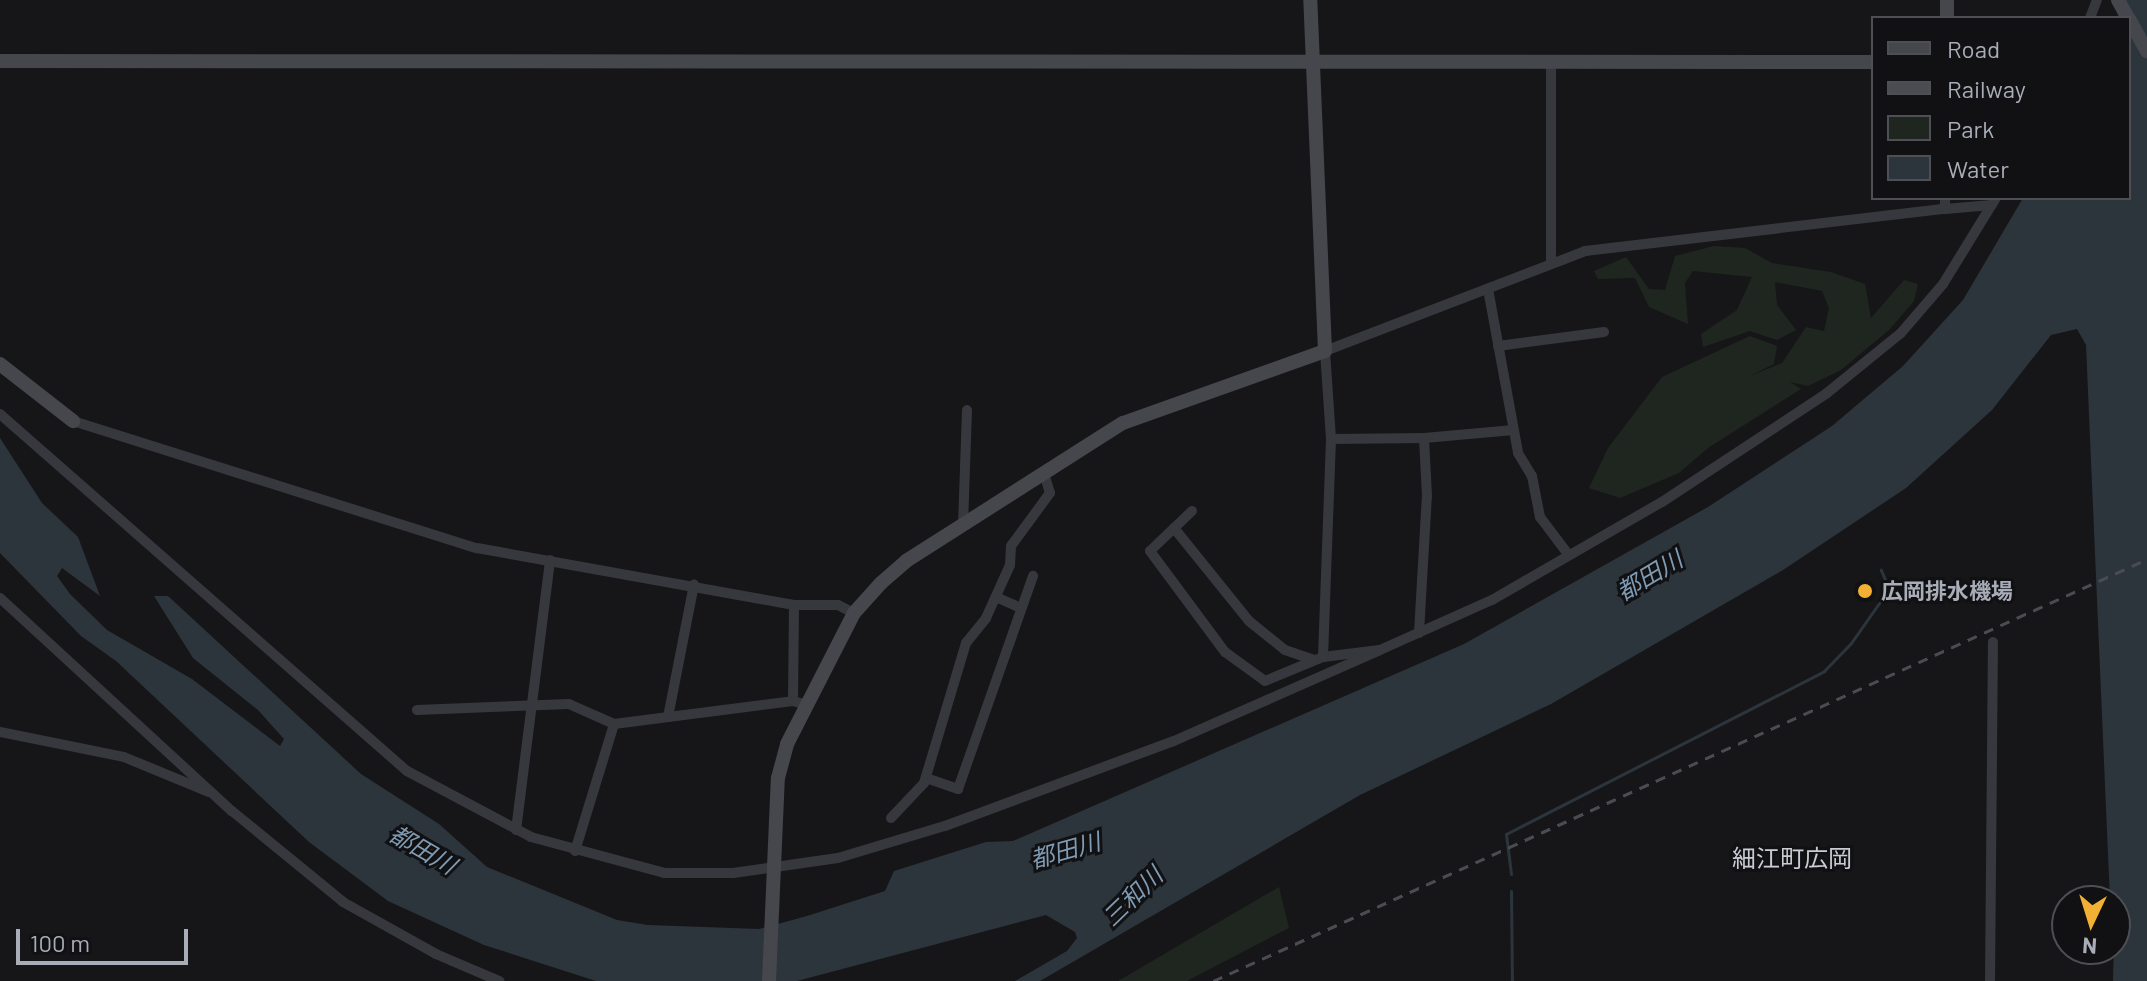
<!DOCTYPE html>
<html>
<head>
<meta charset="utf-8">
<style>
	body { margin:0 }
	#map { position:relative; width:2147px; height:981px; overflow:hidden; background:#161618; font-family:Barlow,"Noto Sans JP",sans-serif }
	div>[style] { position:absolute }
	[style*='--x'] { left:calc(var(--x)*1px); top:calc(var(--y)*1px); width:calc(var(--w)*1px); rotate:calc(var(--a)*1deg) }
	.green>* { inset:0; background:#1e261f }
	.water>* { inset:0; background:#2c353c }
	.stream>* { height:3px; margin:-1.5px; padding:0 1.5px; transform-origin:1.5px; border-radius:1.5px; background:#2c353c }
	.street>* { height:10px; margin:-5px; padding:0 5px; transform-origin:5px; border-radius:5px; background:#37383d }
	.secondary>* { height:14px; margin:-7px; padding:0 7px; transform-origin:7px; border-radius:7px; background:#45474d }
	.rail>* { height:3px; margin-top:-1.5px; transform-origin:0; background:repeating-linear-gradient(90deg,#4a4c52 0 10px,transparent 0 18px) }
	.dots>* { width:22px; height:22px; translate:-50% -50%; box-sizing:border-box; border:4px solid #111113; border-radius:50% }
	span { translate:-50% -50%; white-space:nowrap; text-align:center; line-height:1.15; -webkit-text-stroke:6px #111113; paint-order:stroke }
	.poi-label { font-size:22px; color:#a8adb8; font-weight:700 }
	.left { translate:0 -50%; text-align:left }
	.water-label { font-size:24px; color:#7f9bb3; font-style:italic }
	.neighbourhood-label { font-size:24px; color:#c9ccd4 }
	.legend { position:absolute; left:1871px; top:16px; width:260px; height:184px; box-sizing:border-box; background:#111113; border:2px solid #4d4f55; margin:0; padding:10px 14px; list-style:none; font-size:24px; color:#a8adb8 }
	.legend li { display:flex; align-items:center; gap:16px; height:40px }
	.legend b { width:40px; border:2px solid #4d4f55 }
	.north { position:absolute; left:2051px; top:885px; width:80px; height:80px; box-sizing:border-box; background:#111113; border:2px solid #4d4f55; border-radius:50%; rotate:184deg; font-size:22px; font-weight:700; line-height:32px; text-align:center; color:#a8adb8 }
	.north::after { content:''; display:block; margin:auto; width:28px; height:36px; background:#f2b134; clip-path:polygon(50% 0,100% 100%,50% 72%,0 100%) }
	.scale { position:absolute; left:16px; top:929px; width:172px; height:36px; box-sizing:border-box; border:4px solid #a8adb8; border-top:0; padding-left:10px; font-size:24px; line-height:28px; white-space:nowrap; color:#a8adb8; -webkit-text-stroke:6px #111113; paint-order:stroke }
</style>
</head>
<body>
<div id="map">
	<div class="green">
		<div style="clip-path:polygon(1714px 246px,1745px 248px,1772px 263px,1831px 272px,1865px 284px,1871px 318px,1904px 280px,1918px 284px,1914px 301px,1889px 330px,1841px 370px,1808px 386px,1790px 382px,1801px 389px,1708px 448px,1679px 473px,1620px 498px,1589px 488px,1608px 448px,1662px 377px,1750px 336px,1777px 346px,1774px 364px,1750px 376px,1782px 363px,1806px 327px,1824px 331px,1829px 308px,1822px 291px,1775px 282px,1777px 305px,1796px 330px,1777px 340px,1750px 331px,1703px 347px,1701px 334px,1737px 310px,1752px 277px,1693px 271px,1685px 283px,1688px 324px,1649px 307px,1635px 278px,1598px 279px,1594px 271px,1626px 257px,1649px 289px,1665px 290px,1675px 256px)"></div>
		<div style="clip-path:polygon(1279px 887px,1289px 928px,1187px 981px,1118px 981px)"></div>
	</div>
	<div class="water">
		<div style="clip-path:polygon(2126px 0,2147px 0,2147px 981px,2113px 981px,2115px 901px,2110px 901px,2086px 345px,2077px 329px,2051px 335px,1992px 410px,1906px 488px,1783px 570px,1551px 704px,1360px 795px,1040px 981px,1015px 981px,1067px 951px,1077px 938px,1075px 932px,1046px 915px,797px 981px,596px 981px,484px 945px,388px 901px,309px 842px,116px 661px,81px 636px,0 553px,0 438px,42px 503px,78px 537px,100px 596px,62px 568px,57px 576px,70px 594px,107px 630px,192px 679px,280px 746px,284px 739px,258px 710px,193px 658px,154px 596px,168px 596px,361px 774px,439px 824px,487px 867px,617px 920px,648px 925px,759px 929px,807px 916px,885px 891px,894px 871px,986px 842px,1013px 841px,1464px 644px,1708px 507px,1832px 426px,1903px 366px,1963px 300px,2023px 198px,2129px 198px,2129px 18px,2117px 18px)"></div>
	</div>
	<div class="stream">
		<div style="--x:1511;--y:874;--w:40;--a:-97.1"></div>
		<div style="--x:1506;--y:834;--w:357;--a:-27.1"></div>
		<div style="--x:1824;--y:671;--w:39;--a:-46"></div>
		<div style="--x:1851;--y:643;--w:66;--a:-54.9"></div>
		<div style="--x:1889;--y:589;--w:21;--a:-113"></div>
		<div style="--x:1511;--y:891;--w:90;--a:89.4"></div>
	</div>
	<div class="street">
		<div style="--x:2090;--y:18;--w:19;--a:-69"></div>
		<div style="--x:1551;--y:60;--w:203;--a:90"></div>
		<div style="--x:1945;--y:209;--w:47;--a:-4.9"></div>
		<div style="--x:1488;--y:289;--w:167;--a:79.6"></div>
		<div style="--x:1518;--y:453;--w:27;--a:59"></div>
		<div style="--x:1532;--y:476;--w:42;--a:79"></div>
		<div style="--x:1540;--y:517;--w:46;--a:52.9"></div>
		<div style="--x:1498;--y:346;--w:107;--a:-7.5"></div>
		<div style="--x:0;--y:414;--w:541;--a:41.26"></div>
		<div style="--x:407;--y:771;--w:140;--a:28"></div>
		<div style="--x:531;--y:837;--w:138;--a:15.1"></div>
		<div style="--x:664;--y:873;--w:69;--a:0"></div>
		<div style="--x:733;--y:873;--w:106;--a:-8.1"></div>
		<div style="--x:838;--y:858;--w:112;--a:-16.7"></div>
		<div style="--x:945;--y:826;--w:244;--a:-20.4"></div>
		<div style="--x:1174;--y:741;--w:225;--a:-23.8"></div>
		<div style="--x:73;--y:421;--w:423;--a:17.5"></div>
		<div style="--x:477;--y:548;--w:322;--a:10.2"></div>
		<div style="--x:794;--y:605;--w:44;--a:0"></div>
		<div style="--x:838;--y:605;--w:18;--a:27"></div>
		<div style="--x:1331;--y:439;--w:93;--a:-0.6"></div>
		<div style="--x:1424;--y:438;--w:90;--a:-5.1"></div>
		<div style="--x:1192;--y:511;--w:58;--a:136.4"></div>
		<div style="--x:1150;--y:551;--w:126;--a:53.4"></div>
		<div style="--x:1225;--y:652;--w:49;--a:35.9"></div>
		<div style="--x:1265;--y:681;--w:63;--a:-22.5"></div>
		<div style="--x:1323;--y:657;--w:57;--a:-7"></div>
		<div style="--x:1380;--y:650;--w:123;--a:-24.1"></div>
		<div style="--x:1492;--y:600;--w:196;--a:-30"></div>
		<div style="--x:1662;--y:502;--w:198;--a:-33.4"></div>
		<div style="--x:1827;--y:393;--w:95;--a:-39"></div>
		<div style="--x:1901;--y:333;--w:65;--a:-49.4"></div>
		<div style="--x:1943;--y:284;--w:101;--a:-58.4"></div>
		<div style="--x:963;--y:525;--w:115;--a:-88"></div>
		<div style="--x:1174;--y:528;--w:119;--a:51.1"></div>
		<div style="--x:1249;--y:621;--w:46;--a:38.9"></div>
		<div style="--x:1285;--y:650;--w:31;--a:19"></div>
		<div style="--x:996;--y:597;--w:27;--a:24"></div>
		<div style="--x:0;--y:598;--w:315;--a:42.6"></div>
		<div style="--x:232;--y:811;--w:144;--a:39.3"></div>
		<div style="--x:343;--y:902;--w:107;--a:29.2"></div>
		<div style="--x:436;--y:954;--w:69;--a:23.2"></div>
		<div style="--x:1419;--y:633;--w:137;--a:-86.7"></div>
		<div style="--x:1427;--y:496;--w:58;--a:-93"></div>
		<div style="--x:1323;--y:657;--w:218;--a:-87.9"></div>
		<div style="--x:1331;--y:439;--w:88;--a:-93.9"></div>
		<div style="--x:1325;--y:351;--w:279;--a:-21"></div>
		<div style="--x:1585;--y:251;--w:362;--a:-6.7"></div>
		<div style="--x:1945;--y:209;--w:11;--a:-90"></div>
		<div style="--x:793;--y:701;--w:96;--a:-89.4"></div>
		<div style="--x:417;--y:710;--w:152;--a:-2.3"></div>
		<div style="--x:569;--y:704;--w:49;--a:24"></div>
		<div style="--x:614;--y:724;--w:180;--a:-7.3"></div>
		<div style="--x:793;--y:701;--w:15;--a:16"></div>
		<div style="--x:668;--y:717;--w:135;--a:-78.9"></div>
		<div style="--x:0;--y:732;--w:126;--a:11.4"></div>
		<div style="--x:124;--y:757;--w:92;--a:22.4"></div>
		<div style="--x:926;--y:778;--w:34;--a:19"></div>
		<div style="--x:958;--y:789;--w:226;--a:-70.6"></div>
		<div style="--x:891;--y:818;--w:48;--a:-46.7"></div>
		<div style="--x:924;--y:783;--w:146;--a:-73.3"></div>
		<div style="--x:966;--y:643;--w:32;--a:-51"></div>
		<div style="--x:986;--y:618;--w:58;--a:-65.6"></div>
		<div style="--x:1010;--y:565;--w:19;--a:-87"></div>
		<div style="--x:1011;--y:546;--w:66;--a:-53.7"></div>
		<div style="--x:1050;--y:493;--w:21;--a:-107"></div>
		<div style="--x:516;--y:830;--w:272;--a:-82.8"></div>
		<div style="--x:575;--y:851;--w:133;--a:-72.9"></div>
		<div style="--x:1990;--y:981;--w:339;--a:-89.5"></div>
	</div>
	<div class="secondary">
		<div style="--x:2118;--y:0;--w:21;--a:61"></div>
		<div style="--x:1947;--y:18;--w:18;--a:-90"></div>
		<div style="--x:2129;--y:19;--w:37;--a:61"></div>
		<div style="--x:0;--y:61;--w:1873;--a:0.03"></div>
		<div style="--x:0;--y:364;--w:93;--a:38"></div>
		<div style="--x:769;--y:981;--w:203;--a:-87.5"></div>
		<div style="--x:778;--y:778;--w:35;--a:-75"></div>
		<div style="--x:787;--y:744;--w:147;--a:-62.9"></div>
		<div style="--x:854;--y:613;--w:40;--a:-48"></div>
		<div style="--x:881;--y:583;--w:33;--a:-41"></div>
		<div style="--x:906;--y:561;--w:257;--a:-32.5"></div>
		<div style="--x:1123;--y:423;--w:214;--a:-19.6"></div>
		<div style="--x:1325;--y:351;--w:351;--a:-92.4"></div>
	</div>
	<div class="rail">
		<div style="--x:1213;--y:981;--w:1025;--a:-24.31"></div>
	</div>
	<div class="dots">
		<div style="left:1865px;top:591px;background:#f2b134"></div>
	</div>
	<div class="poi-label">
		<span class="left" style="left:1881px;top:591px">広岡排水機場</span>
	</div>
	<div class="water-label">
		<span style="left:1649px;top:575px;rotate:-31deg">都田川</span>
		<span style="left:423px;top:849px;rotate:30deg">都田川</span>
		<span style="left:1065px;top:850px;rotate:-16deg">都田川</span>
		<span style="left:1132px;top:896px;rotate:-44deg">三和川</span>
	</div>
	<div class="neighbourhood-label">
		<span style="left:1792px;top:858px">細江町広岡</span>
	</div>
	<ul class="legend">
	<li><b style="height:10px;background:#45474d"></b>Road</li>
	<li><b style="height:10px;background:#4a4c52"></b>Railway</li>
	<li><b style="height:22px;background:#1e261f"></b>Park</li>
	<li><b style="height:22px;background:#2c353c"></b>Water</li>
	</ul>
	<div class="north">N</div>
	<div class="scale">100 m</div>
</div>
</body>
</html>
